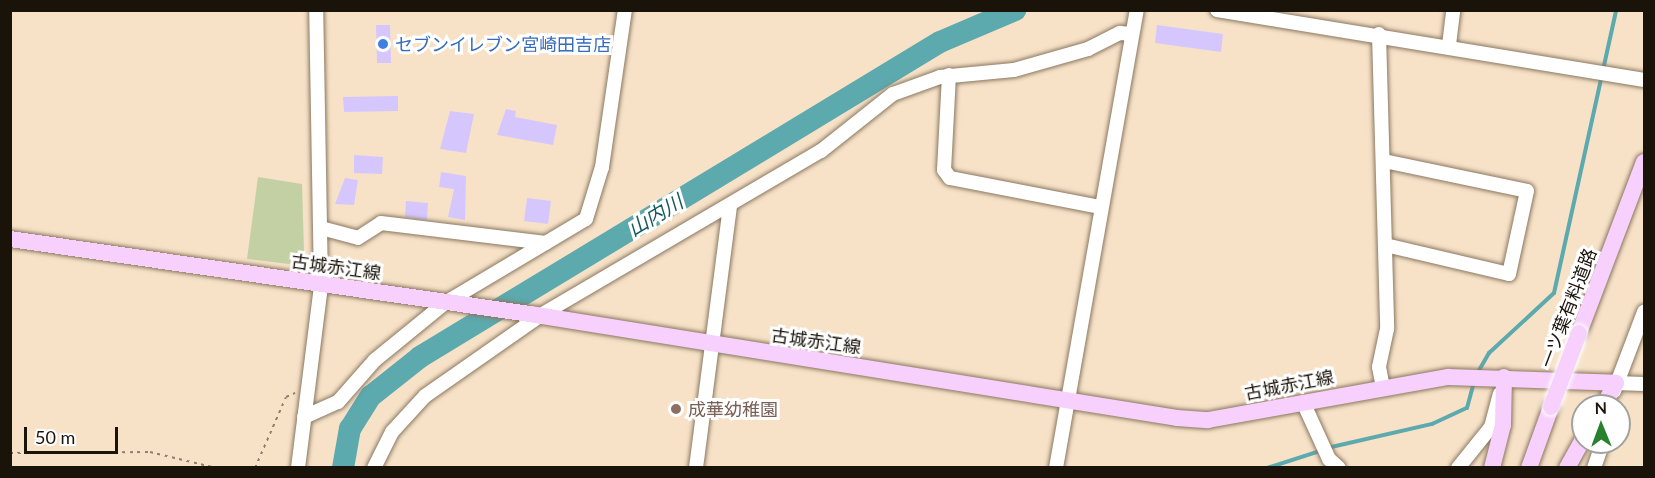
<!DOCTYPE html>
<html>
<head>
<meta charset="utf-8">
<style>
	body { margin:0 }
	#map { position:relative; width:1655px; height:478px; overflow:hidden; background:#f7e2c8; font-family:Lato,"Noto Sans JP",sans-serif }
	div>[style] { position:absolute }
	[style*='--x'] { left:calc(var(--x)*1px); top:calc(var(--y)*1px); width:calc(var(--w)*1px); rotate:calc(var(--a)*1deg) }
	.green>* { inset:0; background:#c3d0a4 }
	.stream>* { height:4px; margin:-2px; padding:0 2px; transform-origin:2px; border-radius:2px; background:#5ca9ae }
	.river>* { height:22px; margin:-11px; padding:0 11px; transform-origin:11px; border-radius:11px; background:#5ca9ae }
	.building>* { inset:0; background:#d5c7fe }
	.path>* { height:2px; margin-top:-1px; transform-origin:0; background:repeating-linear-gradient(90deg,#8e806e 0 3px,transparent 0 7.5px) }
	.roads { filter:drop-shadow(0 0 2px #8a7860) drop-shadow(0 0 2px #8a7860) }
	.minor>* { height:14px; margin:-7px; padding:0 7px; transform-origin:7px; border-radius:7px; background:#fff }
	.major>* { height:16px; margin:-8px; padding:0 8px; transform-origin:8px; border-radius:8px; background:#f7d0fd }
	.bridges { filter:drop-shadow(0 0 2px #fff) drop-shadow(0 0 2px #fff) }
	.major-bridge>* { height:16px; margin:-8px; padding:0 8px; transform-origin:8px; border-radius:8px; background:#f7d0fd }
	.dots>* { width:16px; height:16px; translate:-50% -50%; box-sizing:border-box; border:3px solid #fff; border-radius:50% }
	span { translate:-50% -50%; white-space:nowrap; text-align:center; line-height:1.15; -webkit-text-stroke:6px #fff; paint-order:stroke }
	.shop-label { font-size:18px; color:#366cbe }
	.left { translate:0 -50%; text-align:left }
	.street-label { font-size:18px; color:#1a130a }
	.education-label { font-size:18px; color:#785e54 }
	.water-label { font-size:20px; color:#16595c; font-style:italic }
	.frame { position:absolute; inset:0; border:12px solid #1a130a; pointer-events:none }
	.north { position:absolute; left:1571px; top:394px; width:60px; height:60px; box-sizing:border-box; background:#fff; border:2px solid #a3a19d; border-radius:50%; rotate:359deg; font-size:16px; font-weight:700; line-height:24px; text-align:center; color:#1a130a }
	.north::after { content:''; display:block; margin:auto; width:21px; height:27px; background:#298130; clip-path:polygon(50% 0,100% 100%,50% 72%,0 100%) }
	.scale { position:absolute; left:24px; top:427px; width:94px; height:27px; box-sizing:border-box; border:3px solid #1a130a; border-top:0; padding-left:8px; font-size:18px; line-height:21px; white-space:nowrap; color:#1a130a; -webkit-text-stroke:4px #fff; paint-order:stroke }
</style>
</head>
<body>
<div id="map">
	<div class="green">
		<div style="clip-path:polygon(258px 177px,302px 184px,304px 252px,289px 264px,247px 259px)"></div>
	</div>
	<div class="stream">
		<div style="--x:1478;--y:372;--w:22;--a:-60"></div>
		<div style="--x:1489;--y:353;--w:88;--a:-42.7"></div>
		<div style="--x:1554;--y:293;--w:290;--a:-77.6"></div>
		<div style="--x:1327;--y:448;--w:108;--a:-12.9"></div>
		<div style="--x:1432;--y:424;--w:38;--a:-25"></div>
		<div style="--x:1467;--y:408;--w:27;--a:-75"></div>
		<div style="--x:1267;--y:468;--w:56;--a:-17.8"></div>
	</div>
	<div class="river">
		<div style="--x:343;--y:468;--w:40;--a:-80"></div>
		<div style="--x:350;--y:429;--w:39;--a:-58"></div>
		<div style="--x:371;--y:396;--w:63;--a:-38.5"></div>
		<div style="--x:420;--y:357;--w:608;--a:-31.21"></div>
		<div style="--x:940;--y:42;--w:82;--a:-23.1"></div>
	</div>
	<div class="building">
		<div style="clip-path:polygon(376px 25px,390px 25px,391px 63px,377px 63px)"></div>
		<div style="clip-path:polygon(1157px 25px,1223px 34px,1221px 52px,1155px 43px)"></div>
		<div style="clip-path:polygon(398px 96px,398px 111px,344px 112px,343px 97px)"></div>
		<div style="clip-path:polygon(506px 109px,516px 111px,515px 117px,557px 125px,553px 145px,497px 135px)"></div>
		<div style="clip-path:polygon(450px 111px,474px 114px,466px 153px,440px 149px)"></div>
		<div style="clip-path:polygon(354px 155px,383px 157px,382px 174px,354px 173px)"></div>
		<div style="clip-path:polygon(441px 172px,466px 176px,465px 220px,448px 217px,454px 189px,439px 187px)"></div>
		<div style="clip-path:polygon(345px 178px,358px 180px,354px 205px,335px 204px)"></div>
		<div style="clip-path:polygon(527px 198px,551px 201px,548px 224px,524px 221px)"></div>
		<div style="clip-path:polygon(406px 201px,428px 203px,427px 220px,405px 217px)"></div>
	</div>
	<div class="path">
		<div style="--x:10;--y:453;--w:140;--a:-0.4"></div>
		<div style="--x:150;--y:452;--w:68;--a:13.6"></div>
		<div style="--x:255;--y:468;--w:77;--a:-66.4"></div>
		<div style="--x:286;--y:397;--w:10;--a:-24"></div>
	</div>
	<div class="roads">
		<div class="minor">
			<div style="--x:1217;--y:10;--w:433;--a:9.3"></div>
			<div style="--x:1379;--y:34;--w:295;--a:88.4"></div>
			<div style="--x:1387;--y:329;--w:39;--a:102"></div>
			<div style="--x:1379;--y:367;--w:21;--a:79"></div>
			<div style="--x:1449;--y:45;--w:35;--a:-83"></div>
			<div style="--x:949;--y:75;--w:95;--a:93"></div>
			<div style="--x:944;--y:170;--w:10;--a:53"></div>
			<div style="--x:950;--y:178;--w:153;--a:10.9"></div>
			<div style="--x:1384;--y:161;--w:146;--a:11.8"></div>
			<div style="--x:1527;--y:191;--w:85;--a:102.2"></div>
			<div style="--x:1509;--y:274;--w:127;--a:-166.8"></div>
			<div style="--x:321;--y:228;--w:38;--a:15"></div>
			<div style="--x:358;--y:238;--w:27;--a:-33"></div>
			<div style="--x:381;--y:223;--w:166;--a:6.9"></div>
			<div style="--x:1616;--y:383;--w:28;--a:2"></div>
			<div style="--x:1614;--y:391;--w:85;--a:-69.2"></div>
			<div style="--x:1303;--y:402;--w:63;--a:65.5"></div>
			<div style="--x:1329;--y:459;--w:13;--a:42"></div>
			<div style="--x:304;--y:417;--w:37;--a:-24"></div>
			<div style="--x:338;--y:402;--w:56;--a:-48.6"></div>
			<div style="--x:375;--y:360;--w:90;--a:-39.2"></div>
			<div style="--x:445;--y:303;--w:164;--a:-30.8"></div>
			<div style="--x:586;--y:219;--w:54;--a:-72.9"></div>
			<div style="--x:602;--y:167;--w:159;--a:-81.7"></div>
			<div style="--x:298;--y:468;--w:184;--a:-82.8"></div>
			<div style="--x:321;--y:285;--w:275;--a:-91"></div>
			<div style="--x:374;--y:468;--w:40;--a:-63.4"></div>
			<div style="--x:392;--y:432;--w:49;--a:-47.5"></div>
			<div style="--x:425;--y:396;--w:141;--a:-34.9"></div>
			<div style="--x:541;--y:315;--w:324;--a:-30.4"></div>
			<div style="--x:821;--y:151;--w:92;--a:-38.4"></div>
			<div style="--x:893;--y:94;--w:50;--a:-19.9"></div>
			<div style="--x:940;--y:77;--w:74;--a:-5.4"></div>
			<div style="--x:1014;--y:70;--w:77;--a:-15.8"></div>
			<div style="--x:1088;--y:49;--w:36;--a:-27"></div>
			<div style="--x:1120;--y:33;--w:12;--a:5"></div>
			<div style="--x:696;--y:468;--w:265;--a:-82.6"></div>
			<div style="--x:1056;--y:468;--w:465;--a:-80"></div>
			<div style="--x:1458;--y:468;--w:53;--a:-51.2"></div>
			<div style="--x:1491;--y:427;--w:34;--a:-75"></div>
			<div style="--x:1594;--y:468;--w:28;--a:-71"></div>
		</div>
		<div class="major">
			<div style="--x:10;--y:239;--w:525;--a:8.21"></div>
			<div style="--x:530;--y:314;--w:655;--a:9.13"></div>
			<div style="--x:1177;--y:418;--w:31;--a:4"></div>
			<div style="--x:1208;--y:420;--w:244;--a:-10.2"></div>
			<div style="--x:1448;--y:377;--w:168;--a:2"></div>
			<div style="--x:1616;--y:383;--w:26;--a:119"></div>
			<div style="--x:1579;--y:333;--w:183;--a:-69.2"></div>
			<div style="--x:1492;--y:468;--w:44;--a:-75.7"></div>
			<div style="--x:1503;--y:425;--w:48;--a:-88.8"></div>
			<div style="--x:1529;--y:468;--w:65;--a:-70.2"></div>
			<div style="--x:1567;--y:468;--w:33;--a:-61"></div>
		</div>
	</div>
	<div class="bridges">
		<div class="major-bridge">
			<div style="--x:1551;--y:407;--w:79;--a:-69.3"></div>
		</div>
	</div>
	<div class="dots">
		<div style="left:383px;top:44px;background:#3f7fe0"></div>
		<div style="left:676px;top:409px;background:#8d6e63"></div>
	</div>
	<div class="shop-label">
		<span class="left" style="left:395px;top:44px">セブンイレブン宮崎田吉店</span>
	</div>
	<div class="street-label">
		<span style="left:336px;top:267px;rotate:8deg">古城赤江線</span>
		<span style="left:1568px;top:308px;rotate:-69deg">一ツ葉有料道路</span>
		<span style="left:816px;top:341px;rotate:8deg">古城赤江線</span>
		<span style="left:1289px;top:385px;rotate:-11deg">古城赤江線</span>
	</div>
	<div class="education-label">
		<span class="left" style="left:688px;top:409px">成華幼稚園</span>
	</div>
	<div class="water-label">
		<span style="left:655px;top:215px;rotate:-31deg">山内川</span>
	</div>
	<div class="frame"></div>
	<div class="north">N</div>
	<div class="scale">50 m</div>
</div>
</body>
</html>
